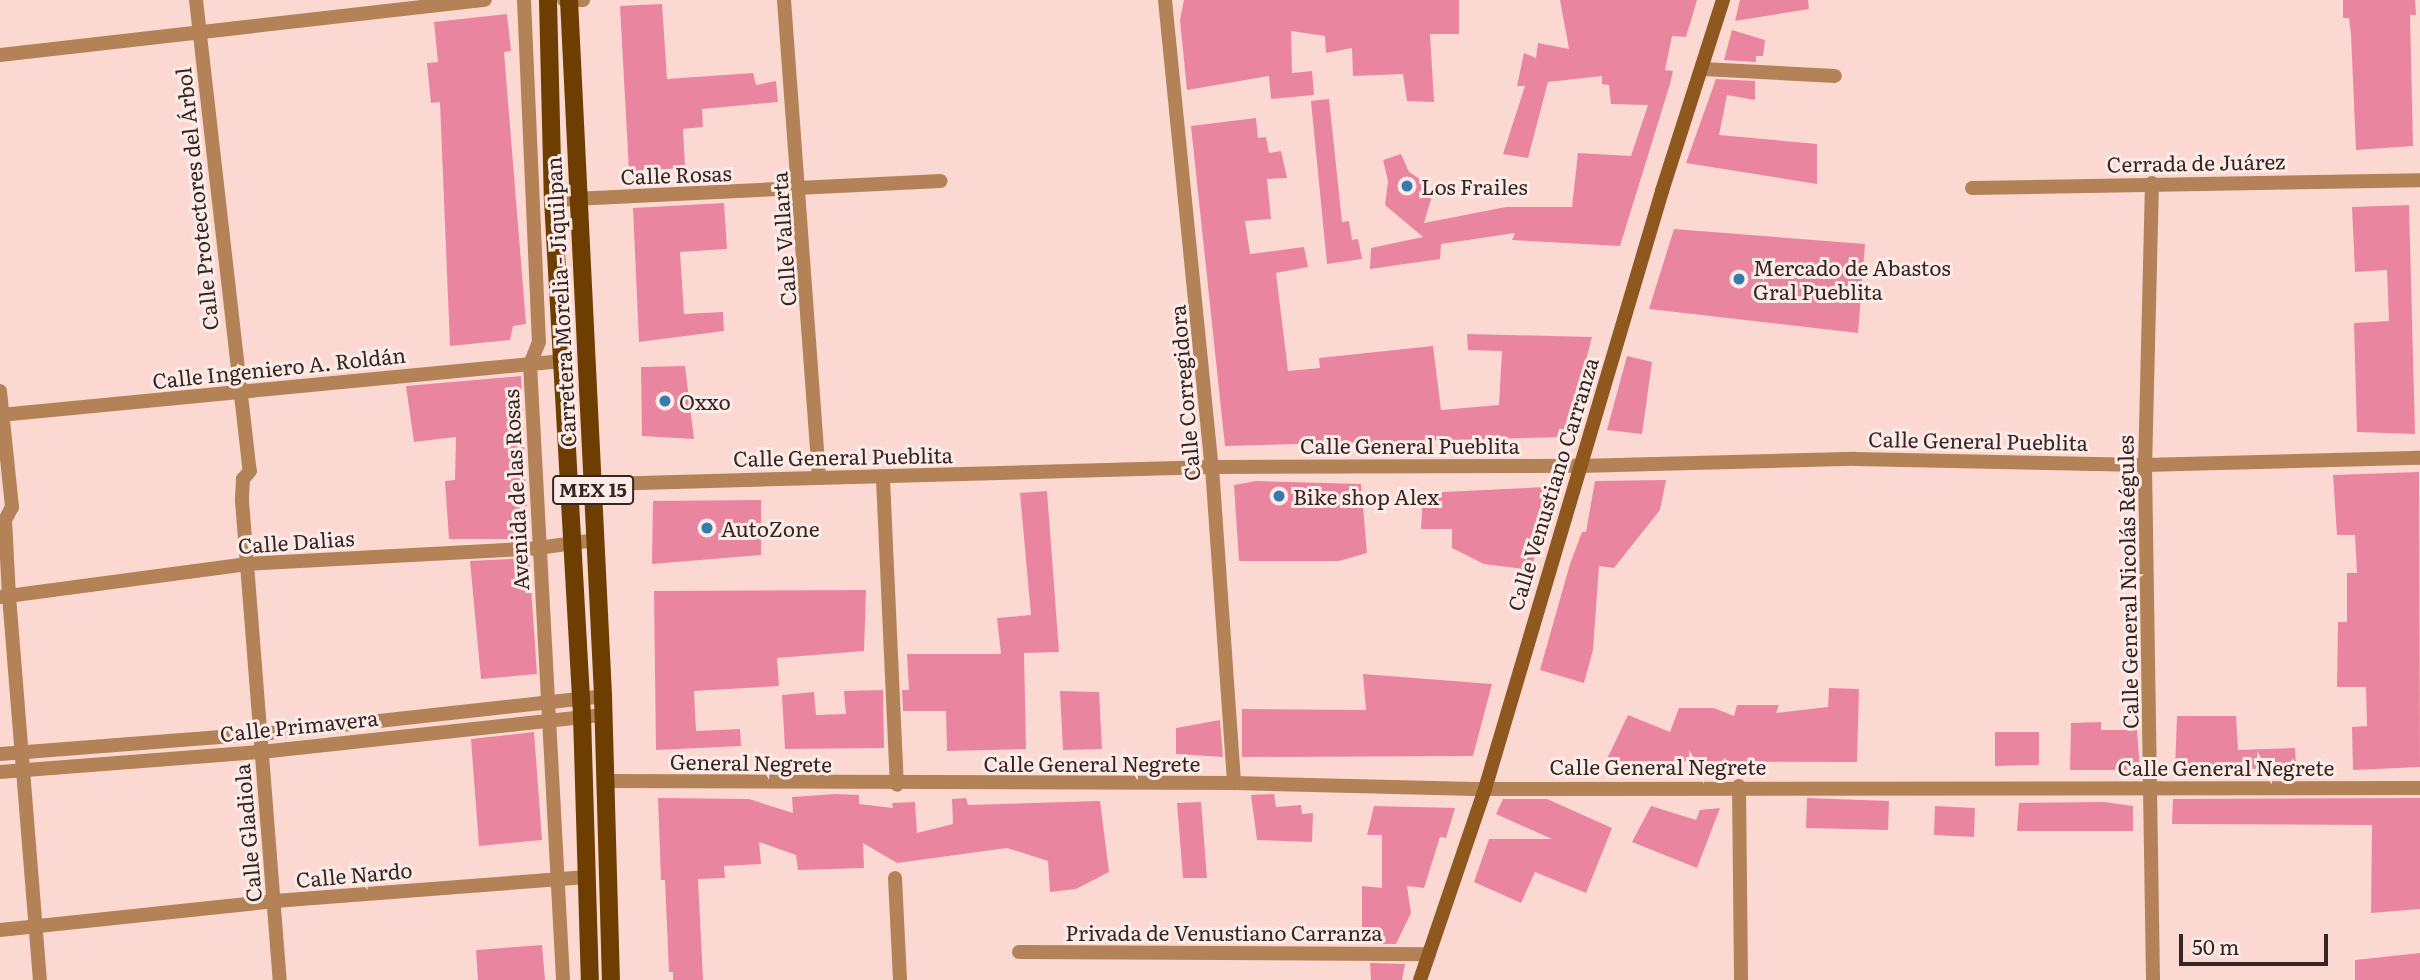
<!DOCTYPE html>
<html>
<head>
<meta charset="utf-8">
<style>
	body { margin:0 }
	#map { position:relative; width:2420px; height:980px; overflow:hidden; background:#fbd9d2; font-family:Literata,serif }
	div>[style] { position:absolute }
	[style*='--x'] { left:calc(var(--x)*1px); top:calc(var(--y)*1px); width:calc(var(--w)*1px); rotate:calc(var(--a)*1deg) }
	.building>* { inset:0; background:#ea85a0 }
	.street>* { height:14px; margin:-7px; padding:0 7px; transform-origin:7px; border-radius:7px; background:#b38357 }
	.secondary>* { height:14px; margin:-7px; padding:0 7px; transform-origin:7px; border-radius:7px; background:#8f581e }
	.primary>* { height:18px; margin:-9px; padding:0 9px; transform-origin:9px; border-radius:9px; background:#6e3d00 }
	.dots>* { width:19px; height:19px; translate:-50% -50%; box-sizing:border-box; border:4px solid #fcebe7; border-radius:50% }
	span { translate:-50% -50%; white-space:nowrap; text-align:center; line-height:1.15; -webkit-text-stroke:6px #fcebe7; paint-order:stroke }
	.shield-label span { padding:2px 5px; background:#fcebe7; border:2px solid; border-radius:5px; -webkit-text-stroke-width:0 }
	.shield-label { font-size:19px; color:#352623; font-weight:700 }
	.street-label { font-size:21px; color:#352623 }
	.poi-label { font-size:21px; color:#352623 }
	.left { translate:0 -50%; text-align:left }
	.scale { position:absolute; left:2179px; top:934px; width:149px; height:32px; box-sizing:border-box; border:4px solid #352623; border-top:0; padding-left:9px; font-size:21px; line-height:24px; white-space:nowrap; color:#352623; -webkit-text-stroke:5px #fcebe7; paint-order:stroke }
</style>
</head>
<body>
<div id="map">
	<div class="building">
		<div style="clip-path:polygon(1184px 0,1459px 0,1459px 34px,1430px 34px,1434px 102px,1407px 101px,1403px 74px,1353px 76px,1352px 48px,1326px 53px,1325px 36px,1291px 31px,1292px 73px,1312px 71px,1314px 95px,1271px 99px,1269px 76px,1187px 90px,1180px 20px)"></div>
		<div style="clip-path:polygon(1560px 0,1697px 0,1686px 37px,1672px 36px,1665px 70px,1673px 71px,1670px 84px,1620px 246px,1512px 240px,1515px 233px,1441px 244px,1440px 259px,1370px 269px,1371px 248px,1423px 237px,1385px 205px,1388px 181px,1383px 160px,1401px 154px,1409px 172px,1428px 184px,1431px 199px,1424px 223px,1506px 207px,1572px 207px,1578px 153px,1631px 156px,1648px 105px,1611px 104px,1609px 85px,1602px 84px,1602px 76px,1548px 82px,1528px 158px,1503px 154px,1525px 86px,1517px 86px,1524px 53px,1536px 58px,1538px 43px,1569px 49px)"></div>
		<div style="clip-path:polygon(1740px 0,1808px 0,1809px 9px,1735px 21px)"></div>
		<div style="clip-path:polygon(2343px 0,2415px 0,2416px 15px,2410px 15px,2413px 146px,2356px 150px,2351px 34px,2349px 18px,2343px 18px)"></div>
		<div style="clip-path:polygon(662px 4px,667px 79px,753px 73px,756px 85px,776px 81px,778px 102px,702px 109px,703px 127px,683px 129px,685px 168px,629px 171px,620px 6px)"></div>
		<div style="clip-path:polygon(507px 14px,511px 51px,504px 52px,526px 324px,513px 326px,510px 340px,450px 346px,440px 102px,431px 103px,427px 63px,438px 62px,434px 22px)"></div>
		<div style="clip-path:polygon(1732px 30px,1765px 40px,1763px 56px,1756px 56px,1756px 62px,1724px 60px)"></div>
		<div style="clip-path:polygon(1716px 79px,1755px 81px,1755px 100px,1727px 95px,1719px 135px,1817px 144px,1817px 184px,1686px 163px)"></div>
		<div style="clip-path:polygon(1329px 99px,1342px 222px,1349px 221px,1352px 240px,1358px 239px,1362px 259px,1327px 264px,1311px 101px)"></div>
		<div style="clip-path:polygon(1256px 118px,1258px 138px,1266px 137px,1269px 153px,1281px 151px,1287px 178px,1267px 179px,1271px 219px,1245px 221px,1250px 254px,1304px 247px,1308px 267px,1276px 273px,1288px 371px,1320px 368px,1319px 358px,1433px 346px,1441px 410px,1499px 405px,1502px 351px,1468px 350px,1467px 334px,1592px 337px,1566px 437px,1225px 446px,1191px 126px)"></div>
		<div style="clip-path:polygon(724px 203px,727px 249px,680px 252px,684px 314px,723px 312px,724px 331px,639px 342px,633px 208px)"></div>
		<div style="clip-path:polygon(2409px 205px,2415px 434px,2357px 432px,2354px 323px,2389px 321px,2387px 270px,2355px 272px,2352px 207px)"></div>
		<div style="clip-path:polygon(1674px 229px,1865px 244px,1858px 333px,1649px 309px)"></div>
		<div style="clip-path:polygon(1627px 356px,1652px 362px,1642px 434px,1607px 430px)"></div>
		<div style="clip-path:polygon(685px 366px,694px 439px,642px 436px,641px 367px)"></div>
		<div style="clip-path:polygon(521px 376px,528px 539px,449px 539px,445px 481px,455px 480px,456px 437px,414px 442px,406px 386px)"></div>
		<div style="clip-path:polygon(2419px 472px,2420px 767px,2353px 770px,2352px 727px,2367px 726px,2366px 687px,2337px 687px,2338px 622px,2347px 622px,2347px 573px,2357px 573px,2355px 535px,2337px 535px,2333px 475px)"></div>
		<div style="clip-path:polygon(1666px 480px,1660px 510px,1614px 568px,1599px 566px,1593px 650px,1584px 683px,1540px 670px,1570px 564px,1582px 532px,1586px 532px,1595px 481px)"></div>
		<div style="clip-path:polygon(1256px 481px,1361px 484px,1367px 553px,1339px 561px,1239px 561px,1234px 485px)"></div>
		<div style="clip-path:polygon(1545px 487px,1552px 495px,1531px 570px,1484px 564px,1452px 548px,1452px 529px,1421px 529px,1423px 493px)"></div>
		<div style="clip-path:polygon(1047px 491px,1059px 652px,1024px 653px,1026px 749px,947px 751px,946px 711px,903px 711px,902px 690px,909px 690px,907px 654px,1001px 654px,997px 618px,1031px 615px,1020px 493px)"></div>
		<div style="clip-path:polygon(761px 500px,761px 555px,652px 564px,653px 501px)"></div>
		<div style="clip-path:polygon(529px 558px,537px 674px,481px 679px,470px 561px)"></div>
		<div style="clip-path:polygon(866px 590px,864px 651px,777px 658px,779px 686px,694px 691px,696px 731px,740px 729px,741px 746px,656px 750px,654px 591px)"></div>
		<div style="clip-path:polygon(1363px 674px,1492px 684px,1473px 756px,1242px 757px,1242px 709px,1366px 710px)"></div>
		<div style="clip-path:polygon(1829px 688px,1859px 689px,1857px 762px,1606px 761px,1628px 715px,1670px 732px,1679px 708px,1714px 708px,1734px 716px,1737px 705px,1779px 705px,1776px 713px,1828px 707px)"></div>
		<div style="clip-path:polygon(883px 690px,884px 748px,785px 749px,782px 695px,814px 692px,816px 715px,846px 714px,844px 691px)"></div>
		<div style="clip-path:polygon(1060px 691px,1099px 692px,1102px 749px,1063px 750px)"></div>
		<div style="clip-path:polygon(2177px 716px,2236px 716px,2238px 750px,2295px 748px,2296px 768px,2175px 770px)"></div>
		<div style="clip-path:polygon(1220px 720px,1223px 757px,1176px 754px,1176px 728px)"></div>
		<div style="clip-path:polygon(2101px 722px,2101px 730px,2137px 730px,2140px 770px,2070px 770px,2071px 723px)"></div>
		<div style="clip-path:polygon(534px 732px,542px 840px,479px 846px,471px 739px)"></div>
		<div style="clip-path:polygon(1995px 732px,2039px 732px,2039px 765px,1995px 766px)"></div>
		<div style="clip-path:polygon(836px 794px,859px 795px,859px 804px,893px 808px,892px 803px,915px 802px,917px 833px,953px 824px,952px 799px,966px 798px,968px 805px,1100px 801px,1109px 872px,1076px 889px,1050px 892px,1048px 861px,1007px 848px,897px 863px,863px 843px,864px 868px,798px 870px,796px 855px,759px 842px,761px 864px,724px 866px,725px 878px,698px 879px,703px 980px,673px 980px,673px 972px,669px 972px,665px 880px,661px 880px,658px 798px,749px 799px,793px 813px,792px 797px)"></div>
		<div style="clip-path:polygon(1274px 794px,1276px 807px,1301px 805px,1302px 814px,1313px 813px,1312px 842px,1257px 840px,1251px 795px)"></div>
		<div style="clip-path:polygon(1807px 798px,1889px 801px,1888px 830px,1806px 828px)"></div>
		<div style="clip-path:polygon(2420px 798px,2420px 909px,2371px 913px,2372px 825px,2172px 824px,2173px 799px)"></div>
		<div style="clip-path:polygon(1503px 799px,1547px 799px,1612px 828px,1586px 893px,1535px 872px,1521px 903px,1474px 882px,1489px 839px,1552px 839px,1496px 814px)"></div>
		<div style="clip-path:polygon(1201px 802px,1207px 878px,1183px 878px,1177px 803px)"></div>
		<div style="clip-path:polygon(2104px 802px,2133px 806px,2133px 831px,2017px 831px,2019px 803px)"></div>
		<div style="clip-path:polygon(1374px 806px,1455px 808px,1446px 838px,1440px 837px,1424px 888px,1407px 886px,1411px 913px,1396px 944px,1370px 944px,1369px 933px,1362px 933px,1362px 886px,1382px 888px,1382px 835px,1367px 835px)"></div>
		<div style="clip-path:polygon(1651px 806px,1696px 820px,1700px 810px,1720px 808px,1697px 868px,1632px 842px)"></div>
		<div style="clip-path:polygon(1935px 806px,1975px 808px,1974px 837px,1934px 835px)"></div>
		<div style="clip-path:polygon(542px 945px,545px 980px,478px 980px,476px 950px)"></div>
		<div style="clip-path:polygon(2420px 953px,2420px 980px,2355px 980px,2355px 960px)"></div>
		<div style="clip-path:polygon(1370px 963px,1405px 964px,1402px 980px,1371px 980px)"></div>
	</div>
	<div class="street">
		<div style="--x:196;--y:0;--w:474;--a:83.5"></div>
		<div style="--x:250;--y:471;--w:11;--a:131"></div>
		<div style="--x:243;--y:479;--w:22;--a:93"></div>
		<div style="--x:242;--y:501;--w:481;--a:85.5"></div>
		<div style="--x:524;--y:0;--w:342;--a:87.5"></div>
		<div style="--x:539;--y:342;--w:24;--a:112"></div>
		<div style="--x:530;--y:364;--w:617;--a:86.93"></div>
		<div style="--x:564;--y:0;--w:19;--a:0"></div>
		<div style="--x:784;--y:0;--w:477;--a:85.8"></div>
		<div style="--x:1165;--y:0;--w:469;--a:84.3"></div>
		<div style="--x:1212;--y:467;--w:317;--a:86"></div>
		<div style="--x:0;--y:55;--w:488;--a:-6.5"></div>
		<div style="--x:1703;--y:69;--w:132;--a:3"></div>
		<div style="--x:2152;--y:183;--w:282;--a:91.4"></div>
		<div style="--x:2145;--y:465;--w:515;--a:89.11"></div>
		<div style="--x:1972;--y:188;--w:448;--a:-1"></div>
		<div style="--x:553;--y:200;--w:388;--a:-2.8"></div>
		<div style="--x:0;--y:391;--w:117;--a:84.1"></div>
		<div style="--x:12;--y:507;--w:15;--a:118"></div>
		<div style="--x:5;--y:520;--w:76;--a:87"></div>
		<div style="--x:9;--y:596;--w:385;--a:85.4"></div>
		<div style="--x:0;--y:415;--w:565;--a:-5.49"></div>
		<div style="--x:883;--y:479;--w:306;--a:87.4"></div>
		<div style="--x:569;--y:485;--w:643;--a:-1.6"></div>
		<div style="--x:1212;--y:467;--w:367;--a:-0.2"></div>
		<div style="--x:1579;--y:466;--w:276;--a:-1.5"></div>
		<div style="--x:1855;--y:459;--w:290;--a:1.2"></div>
		<div style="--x:2145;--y:465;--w:275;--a:-1.5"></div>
		<div style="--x:0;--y:597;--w:248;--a:-7.6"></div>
		<div style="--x:246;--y:564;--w:292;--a:-3.1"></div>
		<div style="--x:538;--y:548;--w:59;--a:-7.9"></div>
		<div style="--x:0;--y:754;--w:262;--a:-4.4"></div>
		<div style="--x:261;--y:734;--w:344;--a:-6.3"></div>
		<div style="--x:0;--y:772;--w:262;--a:-4.4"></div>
		<div style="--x:261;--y:752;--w:344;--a:-6.2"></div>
		<div style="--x:604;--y:781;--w:630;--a:0.18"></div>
		<div style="--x:1234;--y:783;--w:251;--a:1.4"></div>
		<div style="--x:1485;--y:789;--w:935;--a:-0.06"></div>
		<div style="--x:1739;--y:786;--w:194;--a:89.4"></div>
		<div style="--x:895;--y:878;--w:102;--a:87.2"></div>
		<div style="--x:0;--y:930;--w:277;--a:-6"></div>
		<div style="--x:275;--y:901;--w:313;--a:-4.4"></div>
		<div style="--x:1019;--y:952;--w:410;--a:0.3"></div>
	</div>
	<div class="secondary">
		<div style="--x:1420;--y:980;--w:202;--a:-71.2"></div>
		<div style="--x:1485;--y:789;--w:624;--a:-73.51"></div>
		<div style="--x:1662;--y:191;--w:201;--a:-72.3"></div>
	</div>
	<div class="primary">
		<div style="--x:548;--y:0;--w:200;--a:88.6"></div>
		<div style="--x:553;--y:200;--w:517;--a:86.78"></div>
		<div style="--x:582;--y:716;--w:264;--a:88.3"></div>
		<div style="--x:569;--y:0;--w:697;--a:87.2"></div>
		<div style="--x:603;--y:696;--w:284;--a:88.4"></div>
	</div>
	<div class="dots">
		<div style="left:1407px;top:186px;background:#347cb0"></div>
		<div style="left:1739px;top:279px;background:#347cb0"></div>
		<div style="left:665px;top:401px;background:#347cb0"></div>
		<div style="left:1279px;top:496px;background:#347cb0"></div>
		<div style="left:707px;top:528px;background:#347cb0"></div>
	</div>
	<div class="shield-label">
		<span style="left:593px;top:490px">MEX 15</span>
	</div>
	<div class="street-label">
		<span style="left:2196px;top:162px;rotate:-1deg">Cerrada de Juárez</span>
		<span style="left:676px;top:174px;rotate:-2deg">Calle Rosas</span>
		<span style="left:196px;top:199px;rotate:-96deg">Calle Protectores del Árbol</span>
		<span style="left:783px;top:239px;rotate:-94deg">Calle Vallarta</span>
		<span style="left:560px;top:302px;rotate:-93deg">Carretera Morelia - Jiquilpan</span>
		<span style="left:279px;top:367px;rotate:-6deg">Calle Ingeniero A. Roldán</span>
		<span style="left:1184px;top:393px;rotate:-95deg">Calle Corregidora</span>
		<span style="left:1978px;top:440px;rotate:1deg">Calle General Pueblita</span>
		<span style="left:1410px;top:445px">Calle General Pueblita</span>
		<span style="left:843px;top:456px;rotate:-1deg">Calle General Pueblita</span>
		<span style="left:1552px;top:484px;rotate:-73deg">Calle Venustiano Carranza</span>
		<span style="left:515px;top:490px;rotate:-93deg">Avenida de las Rosas</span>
		<span style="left:296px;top:541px;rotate:-4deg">Calle Dalias</span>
		<span style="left:2127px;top:582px;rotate:-91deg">Calle General Nicolás Régules</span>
		<span style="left:299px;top:725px;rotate:-6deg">Calle Primavera</span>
		<span style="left:751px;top:762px;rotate:1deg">General Negrete</span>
		<span style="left:1092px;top:763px">Calle General Negrete</span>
		<span style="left:1658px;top:766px">Calle General Negrete</span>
		<span style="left:2226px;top:767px">Calle General Negrete</span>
		<span style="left:247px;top:833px;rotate:-95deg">Calle Gladiola</span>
		<span style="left:354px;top:874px;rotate:-5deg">Calle Nardo</span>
		<span style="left:1224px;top:932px">Privada de Venustiano Carranza</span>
	</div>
	<div class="poi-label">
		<span class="left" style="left:1421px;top:186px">Los Frailes</span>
		<span class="left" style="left:1753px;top:279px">Mercado de Abastos<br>Gral Pueblita</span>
		<span class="left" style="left:679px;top:401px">Oxxo</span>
		<span class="left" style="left:1293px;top:496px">Bike shop Alex</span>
		<span class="left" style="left:721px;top:528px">AutoZone</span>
	</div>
	<div class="scale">50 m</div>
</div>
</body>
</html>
